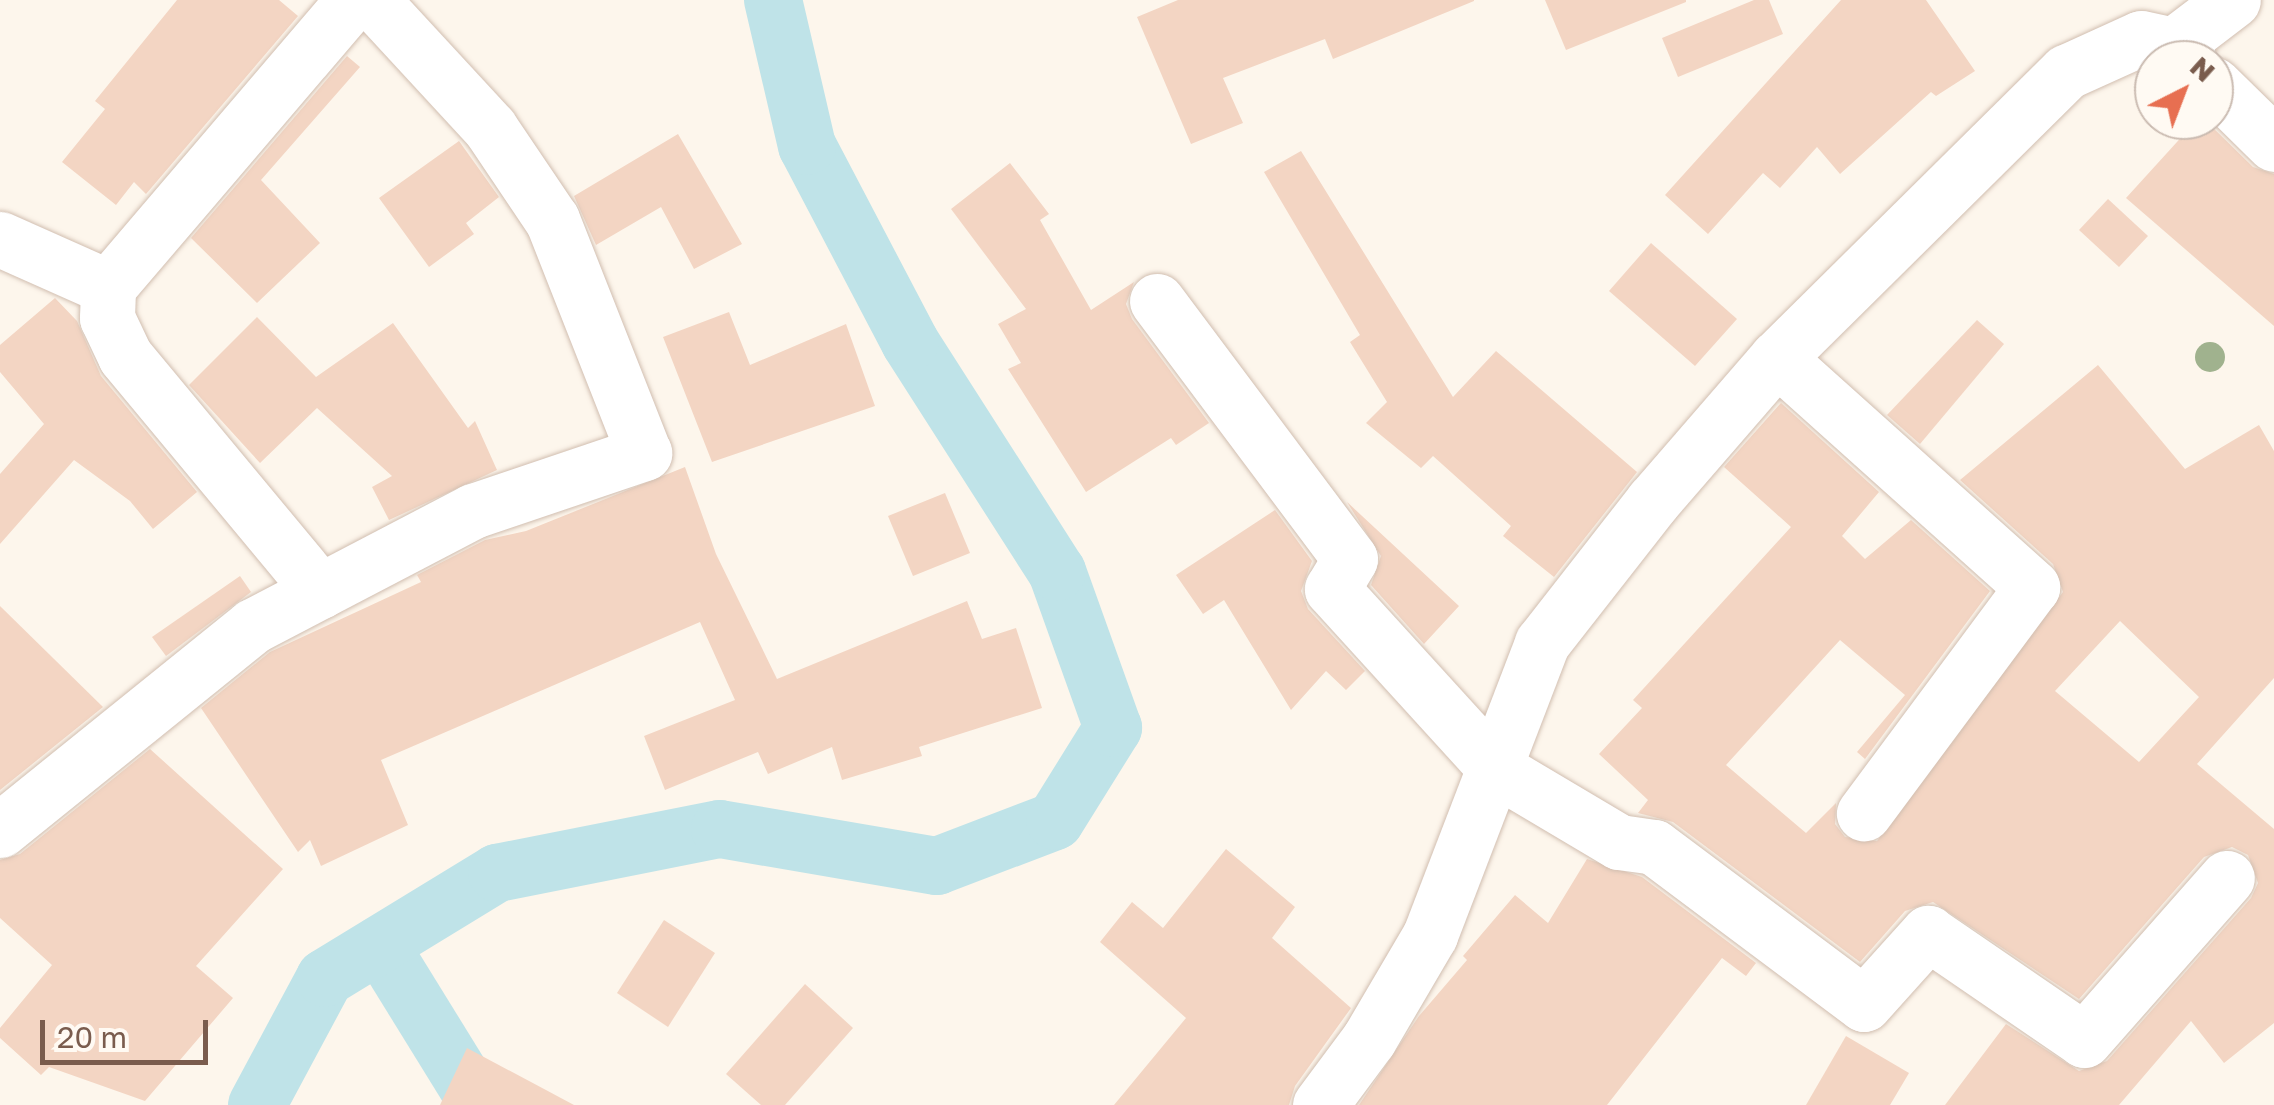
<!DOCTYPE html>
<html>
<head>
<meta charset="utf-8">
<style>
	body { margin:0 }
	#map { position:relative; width:2274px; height:1105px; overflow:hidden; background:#fdf6ec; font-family:"Golos Text",sans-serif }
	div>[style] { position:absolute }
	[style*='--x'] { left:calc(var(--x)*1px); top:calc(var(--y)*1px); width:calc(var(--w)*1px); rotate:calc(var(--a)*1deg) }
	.canal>* { height:58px; margin:-29px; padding:0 29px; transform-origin:29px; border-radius:29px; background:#bfe3e8 }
	.building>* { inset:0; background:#f3d5c3 }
	.roads { filter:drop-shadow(0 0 2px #d1beb0) drop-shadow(0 0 2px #d1beb0) }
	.minor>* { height:55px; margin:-27.5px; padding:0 27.5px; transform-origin:27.5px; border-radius:27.5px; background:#fff }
	.trees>* { width:30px; height:30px; margin:-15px; border-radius:50%; background:#a0b28e }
	span { translate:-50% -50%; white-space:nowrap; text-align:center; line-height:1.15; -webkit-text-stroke:9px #fffaf3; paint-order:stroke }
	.north { position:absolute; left:2134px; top:40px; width:100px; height:100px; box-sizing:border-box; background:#fffaf3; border:2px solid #cabbb1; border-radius:50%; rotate:42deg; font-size:28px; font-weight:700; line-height:40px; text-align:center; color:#7a5c4d }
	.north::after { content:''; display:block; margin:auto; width:35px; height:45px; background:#e76f51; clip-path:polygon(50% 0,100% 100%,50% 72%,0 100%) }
	.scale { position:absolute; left:40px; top:1020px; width:168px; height:45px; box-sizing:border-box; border:5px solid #7a5c4d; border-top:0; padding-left:12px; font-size:30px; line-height:35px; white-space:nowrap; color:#7a5c4d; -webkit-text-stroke:8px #fffaf3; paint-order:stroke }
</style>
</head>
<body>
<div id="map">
	<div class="canal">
		<div style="--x:380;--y:945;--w:188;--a:58.3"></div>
		<div style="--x:257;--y:1105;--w:144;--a:-61.8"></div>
		<div style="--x:325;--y:978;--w:202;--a:-31.4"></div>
		<div style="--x:497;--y:873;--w:227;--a:-11.2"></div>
		<div style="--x:720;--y:829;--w:220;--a:9.7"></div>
		<div style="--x:937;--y:866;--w:126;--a:-20.9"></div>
		<div style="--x:1055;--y:821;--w:110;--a:-58.1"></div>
		<div style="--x:1113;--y:728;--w:166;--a:-109.7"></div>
		<div style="--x:1057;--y:572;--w:273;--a:-122.6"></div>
		<div style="--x:910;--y:342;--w:221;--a:-117.7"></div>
		<div style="--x:807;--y:146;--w:150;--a:-103.1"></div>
	</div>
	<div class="building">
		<div style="clip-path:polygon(177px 0,279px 0,298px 16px,146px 194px,134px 182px,116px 205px,62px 162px,105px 109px,95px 101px)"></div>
		<div style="clip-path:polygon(1178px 0,1474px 0,1474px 1px,1333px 59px,1325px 39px,1223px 78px,1243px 123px,1191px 144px,1137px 17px)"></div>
		<div style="clip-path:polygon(1545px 0,1686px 0,1686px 2px,1566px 50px)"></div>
		<div style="clip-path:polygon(1754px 0,1769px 0,1783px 34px,1678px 77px,1662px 38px)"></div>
		<div style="clip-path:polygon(1841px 0,1926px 0,1975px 71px,1936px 96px,1931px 92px,1840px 174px,1817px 147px,1780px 188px,1763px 173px,1708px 234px,1665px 195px)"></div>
		<div style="clip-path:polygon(347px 56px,360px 67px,261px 180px,320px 243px,257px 303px,191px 238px)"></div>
		<div style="clip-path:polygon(2197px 120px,2205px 120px,2253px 167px,2274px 174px,2274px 326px,2126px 198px)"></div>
		<div style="clip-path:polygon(678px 134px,742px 244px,694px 269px,661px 207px,596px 245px,574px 196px)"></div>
		<div style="clip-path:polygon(459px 141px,499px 197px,466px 223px,474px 234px,429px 267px,379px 198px)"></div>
		<div style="clip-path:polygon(1301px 151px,1453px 397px,1496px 351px,1637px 472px,1554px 577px,1503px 536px,1511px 526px,1433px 456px,1421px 468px,1366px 423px,1387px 402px,1350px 342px,1360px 335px,1264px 172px)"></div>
		<div style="clip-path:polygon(1010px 163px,1049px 214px,1040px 220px,1091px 310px,1134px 282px,1126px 304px,1132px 319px,1209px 423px,1176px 445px,1171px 438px,1086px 492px,1008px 369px,1021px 363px,998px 324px,1026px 309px,951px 209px)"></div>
		<div style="clip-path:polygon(2108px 199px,2148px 236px,2119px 267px,2079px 230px)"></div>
		<div style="clip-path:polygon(1651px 243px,1737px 319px,1695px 366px,1609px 291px)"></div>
		<div style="clip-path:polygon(55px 298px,77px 321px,101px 376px,197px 492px,153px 529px,130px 501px,74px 460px,0 544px,0 474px,44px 424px,0 372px,0 345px)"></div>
		<div style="clip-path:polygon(729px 312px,750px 365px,846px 324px,875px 406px,712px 462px,663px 337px)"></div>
		<div style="clip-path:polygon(257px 317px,316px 377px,393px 323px,468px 428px,475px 421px,497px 470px,389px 520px,372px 487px,392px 476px,317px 408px,260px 463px,189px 385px)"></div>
		<div style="clip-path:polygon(1977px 320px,2004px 344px,1920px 444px,1887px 415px)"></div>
		<div style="clip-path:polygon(evenodd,2098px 365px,2185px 469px,2259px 425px,2274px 451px,2274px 678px,2197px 764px,2274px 829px,2274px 1023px,2224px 1063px,2191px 1021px,2119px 1105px,1945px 1105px,2006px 1024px,2079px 1071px,2107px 1061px,2251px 898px,2258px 883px,2248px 855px,2232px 847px,2204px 857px,2079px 999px,1933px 902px,1905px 911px,1860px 962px,1673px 822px,1638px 813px,1648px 800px,1599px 754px,1642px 708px,1633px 700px,1791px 527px,1724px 467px,1781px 403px,1879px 492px,1842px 536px,1865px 559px,1911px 520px,1990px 591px,1865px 759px,1857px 752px,1905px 695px,1840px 640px,1726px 765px,1806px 833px,1836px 803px,1835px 824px,1845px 837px,1877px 841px,2063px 592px,2053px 564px,1960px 480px,2098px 365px,2120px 621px,2199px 697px,2139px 762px,2055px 691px,2120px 621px)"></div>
		<div style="clip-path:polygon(685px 467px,716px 554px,777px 679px,967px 601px,982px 639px,1016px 628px,1042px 708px,919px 747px,922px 756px,842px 780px,832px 747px,768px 774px,758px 752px,665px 790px,644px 736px,735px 700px,700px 622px,381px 760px,408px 825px,321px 866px,310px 840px,298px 852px,201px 708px,270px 652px,421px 582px,417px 575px,485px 540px,526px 531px)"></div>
		<div style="clip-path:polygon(945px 493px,970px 553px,913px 576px,888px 516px)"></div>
		<div style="clip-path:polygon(1347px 502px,1459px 606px,1424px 644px,1371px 585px,1381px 556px)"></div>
		<div style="clip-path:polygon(1275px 510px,1312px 561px,1301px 591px,1308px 609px,1365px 671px,1346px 690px,1326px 671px,1291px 710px,1224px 600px,1203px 614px,1176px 575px)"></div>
		<div style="clip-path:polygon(240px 576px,251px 592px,166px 656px,152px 637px)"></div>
		<div style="clip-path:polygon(0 606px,103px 707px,0 790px)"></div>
		<div style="clip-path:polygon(150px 749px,283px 869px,196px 966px,233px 998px,145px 1101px,49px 1067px,41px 1075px,0 1038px,0 1028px,52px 965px,0 918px,0 860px,20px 854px)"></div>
		<div style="clip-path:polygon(1226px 849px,1295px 907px,1272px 938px,1351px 1008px,1295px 1086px,1289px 1105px,1114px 1105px,1186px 1018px,1100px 942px,1132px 902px,1163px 928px)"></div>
		<div style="clip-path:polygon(1587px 859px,1642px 877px,1756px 963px,1746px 976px,1722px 958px,1607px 1105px,1359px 1105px,1419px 1016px,1467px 960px,1463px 956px,1515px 895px,1548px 923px)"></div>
		<div style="clip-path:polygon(664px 920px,715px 953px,668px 1027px,617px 993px)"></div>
		<div style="clip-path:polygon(805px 984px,853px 1028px,785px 1105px,761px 1105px,726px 1074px)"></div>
		<div style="clip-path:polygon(1846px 1036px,1909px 1073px,1890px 1105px,1806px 1105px)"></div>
		<div style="clip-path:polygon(467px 1048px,574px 1105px,440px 1105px)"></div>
	</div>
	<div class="roads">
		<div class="minor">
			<div style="--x:2174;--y:45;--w:74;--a:-37.3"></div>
			<div style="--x:2214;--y:85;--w:84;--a:44.5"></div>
			<div style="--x:0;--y:239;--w:118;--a:24"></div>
			<div style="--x:1157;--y:301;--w:322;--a:53.2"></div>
			<div style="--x:1350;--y:559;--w:35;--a:121"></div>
			<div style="--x:1332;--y:589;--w:244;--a:47.7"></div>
			<div style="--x:1496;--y:769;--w:143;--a:30.7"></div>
			<div style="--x:1619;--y:842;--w:35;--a:8"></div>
			<div style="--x:1654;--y:847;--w:262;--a:36.8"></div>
			<div style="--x:1864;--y:1004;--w:96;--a:-48"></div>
			<div style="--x:1928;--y:933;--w:189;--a:34.4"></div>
			<div style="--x:2084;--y:1040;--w:216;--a:-48.6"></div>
			<div style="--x:1777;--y:358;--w:343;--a:41.9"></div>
			<div style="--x:2032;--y:587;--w:282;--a:126.6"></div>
			<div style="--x:320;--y:591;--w:305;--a:-129.7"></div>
			<div style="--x:125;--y:356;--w:42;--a:-115.3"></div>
			<div style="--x:107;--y:318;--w:31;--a:-88"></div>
			<div style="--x:108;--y:287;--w:377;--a:-49.5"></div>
			<div style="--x:0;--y:830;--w:325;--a:-38.9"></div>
			<div style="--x:253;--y:626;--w:248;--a:-27.6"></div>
			<div style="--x:473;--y:511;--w:181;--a:-18.7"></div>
			<div style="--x:644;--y:453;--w:251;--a:-111.5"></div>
			<div style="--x:552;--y:220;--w:111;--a:-124"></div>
			<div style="--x:490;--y:128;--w:174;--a:-132.7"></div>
			<div style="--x:1320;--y:1105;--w:82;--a:-53.4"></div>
			<div style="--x:1369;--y:1039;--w:121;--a:-59.6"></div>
			<div style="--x:1430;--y:935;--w:313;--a:-69"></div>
			<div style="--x:1542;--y:643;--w:180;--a:-52"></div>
			<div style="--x:1653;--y:501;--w:189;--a:-49.1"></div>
			<div style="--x:1777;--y:358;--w:407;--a:-44.7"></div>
			<div style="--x:2066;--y:72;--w:82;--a:-24.4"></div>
			<div style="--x:2141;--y:38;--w:34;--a:12"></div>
			<div style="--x:2174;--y:45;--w:21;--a:45"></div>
		</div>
	</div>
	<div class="trees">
		<div style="left:2210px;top:357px"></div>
	</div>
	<div class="north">N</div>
	<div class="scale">20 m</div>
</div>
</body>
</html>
